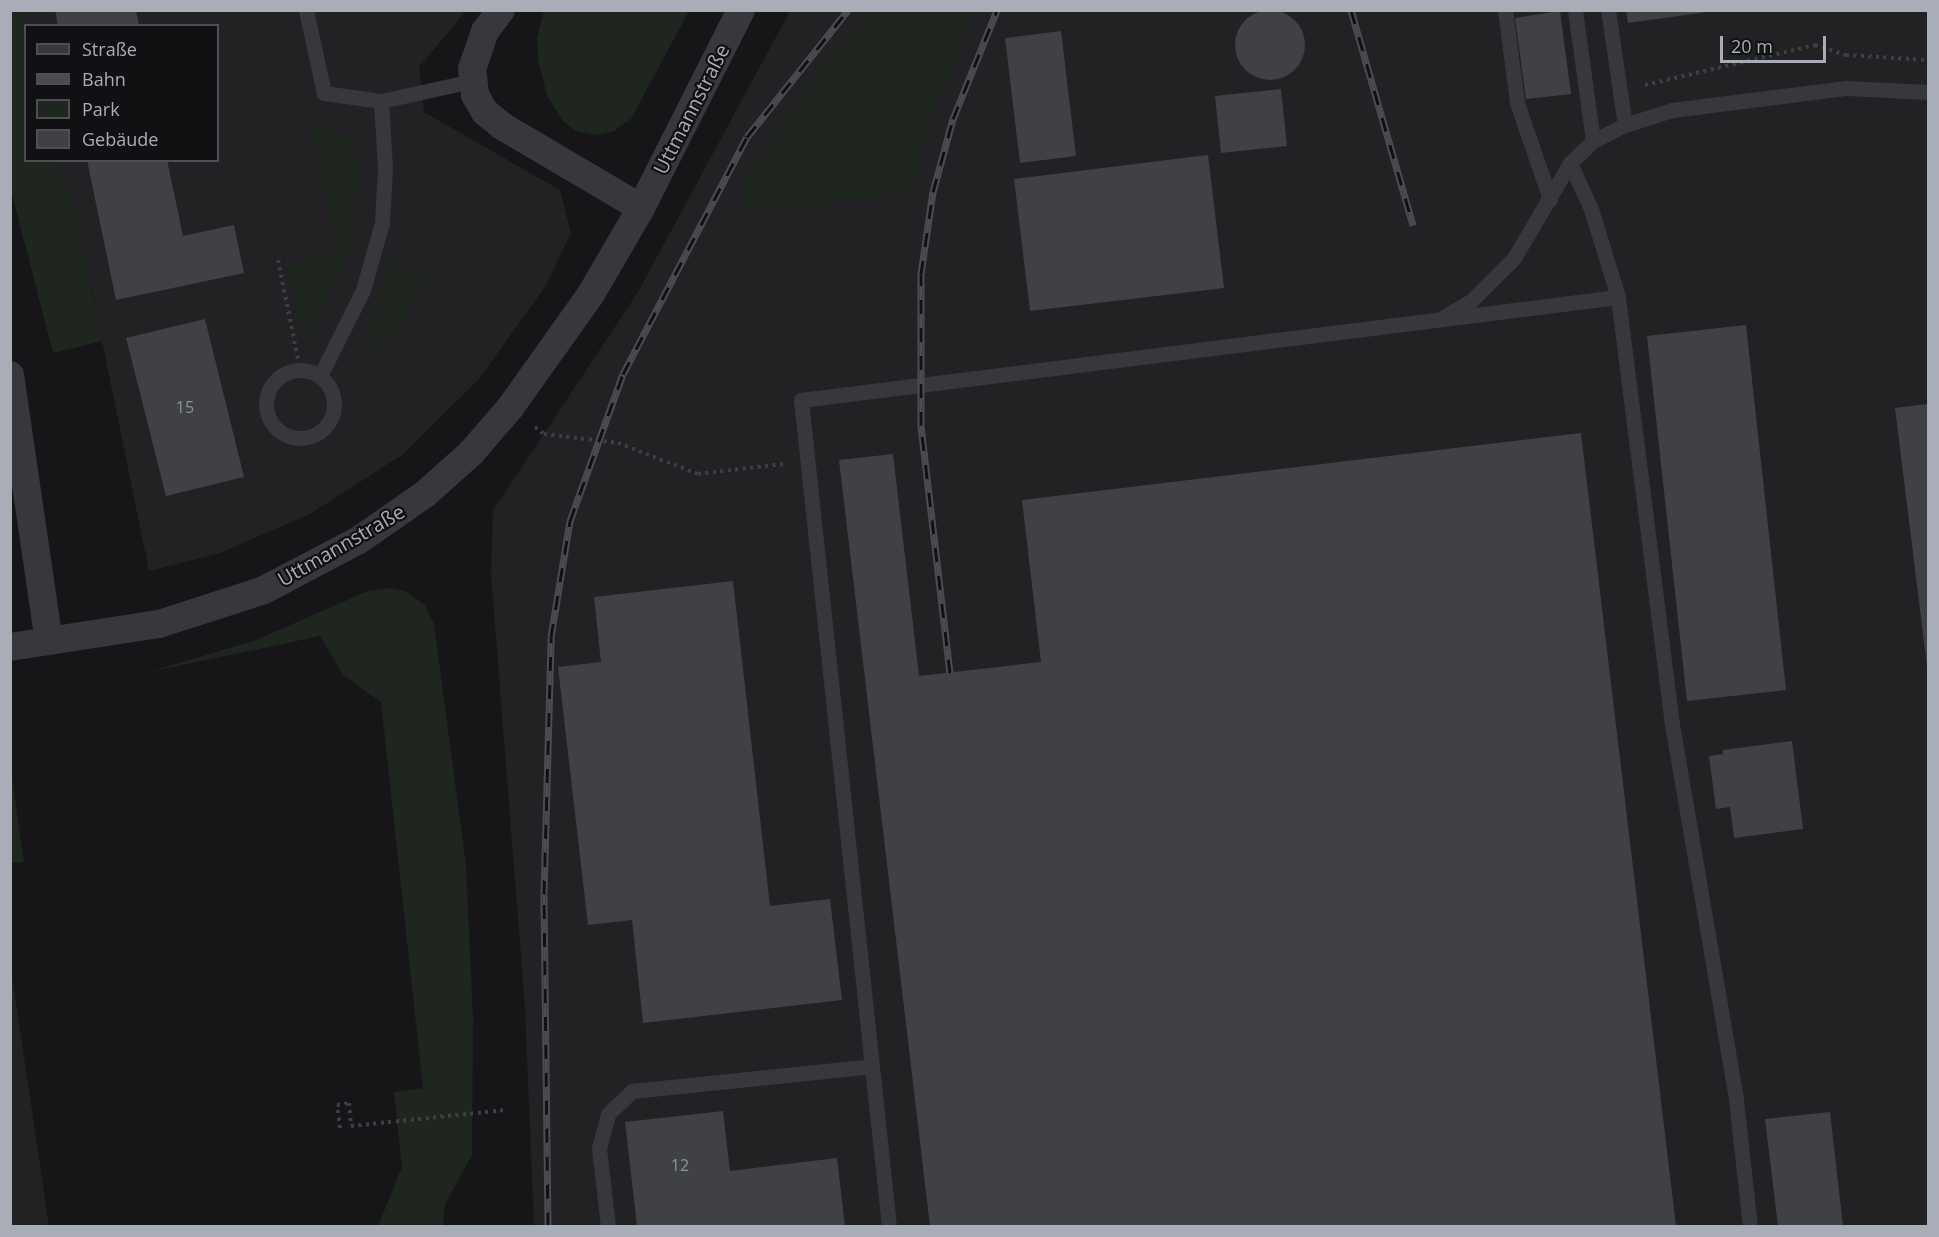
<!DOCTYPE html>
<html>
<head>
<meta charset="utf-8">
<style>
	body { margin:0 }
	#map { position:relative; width:1939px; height:1237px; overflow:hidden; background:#161618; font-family:"Open Sans",sans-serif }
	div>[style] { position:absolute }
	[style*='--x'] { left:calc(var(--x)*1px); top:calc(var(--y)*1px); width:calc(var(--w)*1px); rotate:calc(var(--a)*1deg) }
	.built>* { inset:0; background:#222225 }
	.green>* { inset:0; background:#1e261f }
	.building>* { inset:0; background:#404145 }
	.round { border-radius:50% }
	.path>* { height:4px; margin-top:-2px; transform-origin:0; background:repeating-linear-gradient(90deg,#3d3f44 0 3px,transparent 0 7.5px) }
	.service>* { height:15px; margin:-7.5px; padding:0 7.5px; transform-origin:7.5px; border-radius:7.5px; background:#37383d }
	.service>.ring { margin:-7.5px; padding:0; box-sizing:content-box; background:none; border:15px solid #37383d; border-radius:50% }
	.minor>* { height:28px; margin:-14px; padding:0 14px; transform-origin:14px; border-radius:14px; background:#37383d }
	.rail>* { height:7px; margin-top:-3.5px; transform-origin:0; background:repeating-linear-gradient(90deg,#111113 0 14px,#4a4c52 0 28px); box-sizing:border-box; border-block:2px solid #4a4c52 }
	span { translate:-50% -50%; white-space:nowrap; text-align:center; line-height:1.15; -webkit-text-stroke:4.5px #111113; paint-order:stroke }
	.number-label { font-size:16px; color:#8e929b }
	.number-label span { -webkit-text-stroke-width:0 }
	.street-label { font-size:20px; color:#a8adb8 }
	.frame { position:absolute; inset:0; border:12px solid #a8adb8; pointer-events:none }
	.legend { position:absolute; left:24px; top:24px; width:195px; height:138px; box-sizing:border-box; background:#111113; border:2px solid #4d4f55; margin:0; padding:8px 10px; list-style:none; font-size:18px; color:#a8adb8 }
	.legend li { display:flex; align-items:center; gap:12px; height:30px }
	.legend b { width:30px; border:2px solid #4d4f55 }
	.scale { position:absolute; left:1720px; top:36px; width:106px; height:27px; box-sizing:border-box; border:3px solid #a8adb8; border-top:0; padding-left:8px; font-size:18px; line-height:21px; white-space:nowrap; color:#a8adb8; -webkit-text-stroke:4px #111113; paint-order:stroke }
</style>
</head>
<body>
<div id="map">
	<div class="built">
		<div style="clip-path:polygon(23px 11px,466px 11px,419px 67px,424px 112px,560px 190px,571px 233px,545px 287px,479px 379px,402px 455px,310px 514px,220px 553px,149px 571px,81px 238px,59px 161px,218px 160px,218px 26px,26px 25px)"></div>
		<div style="clip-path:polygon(790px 11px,1928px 11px,1928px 1226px,534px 1226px,525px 1008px,491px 574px,493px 510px,638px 292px)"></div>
		<div style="clip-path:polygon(10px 969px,11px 969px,49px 1226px,11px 1226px)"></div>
	</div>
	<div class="green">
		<div style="clip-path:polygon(10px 11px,23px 11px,26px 25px,26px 160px,59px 161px,81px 238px,102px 341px,53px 353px,11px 190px)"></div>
		<div style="clip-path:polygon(544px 11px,544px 10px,689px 11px,631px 119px,614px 131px,595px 135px,576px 131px,563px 121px,547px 96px,538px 59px,537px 38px)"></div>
		<div style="clip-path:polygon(874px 11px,975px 11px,931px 117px,911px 193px,747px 213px,743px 181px,833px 50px)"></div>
		<div style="clip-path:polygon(311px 125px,347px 135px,356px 146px,358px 180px,346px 259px,303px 340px,287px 265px,338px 252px)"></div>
		<div style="clip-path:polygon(392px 260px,425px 278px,396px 337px,385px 345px,374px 344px,366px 330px)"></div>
		<div style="clip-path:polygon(390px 588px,407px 592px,425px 605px,434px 624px,466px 865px,473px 1019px,472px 1155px,445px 1204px,443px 1226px,378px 1226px,402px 1167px,394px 1092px,423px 1088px,381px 702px,343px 675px,320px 636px,149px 672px,256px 640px,368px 591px)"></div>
		<div style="clip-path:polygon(10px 763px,24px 862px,11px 863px,10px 863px)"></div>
	</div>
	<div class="building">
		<div style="clip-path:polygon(55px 10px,136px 10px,139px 26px,58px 26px)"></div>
		<div style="clip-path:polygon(1626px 10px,1707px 10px,1707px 12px,1628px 23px)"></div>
		<div class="round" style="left:1235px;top:10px;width:70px;height:70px"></div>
		<div style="clip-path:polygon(1560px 11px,1571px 94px,1526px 99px,1515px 18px)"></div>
		<div style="clip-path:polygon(1061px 31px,1076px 156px,1020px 163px,1005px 38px)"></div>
		<div style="clip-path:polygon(1281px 89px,1287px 146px,1221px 153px,1215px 96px)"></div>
		<div style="clip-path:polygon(1208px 155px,1224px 288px,1030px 311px,1014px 179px)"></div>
		<div style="clip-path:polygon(87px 160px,167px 160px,183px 236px,234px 225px,244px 273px,116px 300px)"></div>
		<div style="clip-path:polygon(205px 319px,244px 477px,166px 496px,126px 338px)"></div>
		<div style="clip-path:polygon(1746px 325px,1786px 690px,1687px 701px,1647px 336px)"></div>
		<div style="clip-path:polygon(1928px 404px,1928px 665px,1927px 666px,1895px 408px)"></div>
		<div style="clip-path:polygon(1581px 433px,1676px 1226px,930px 1226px,839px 460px,893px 454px,919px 676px,1041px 662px,1022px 500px)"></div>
		<div style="clip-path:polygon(733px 581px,770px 906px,830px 899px,842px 1000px,643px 1023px,632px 920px,588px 925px,558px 667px,601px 662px,594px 597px)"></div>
		<div style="clip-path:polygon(1792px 741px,1803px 829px,1734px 838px,1730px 807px,1716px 809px,1709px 756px,1723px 754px,1723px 750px)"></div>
		<div style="clip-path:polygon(723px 1111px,730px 1171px,837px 1158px,845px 1226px,637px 1226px,625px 1122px)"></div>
		<div style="clip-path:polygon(1830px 1112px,1843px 1226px,1778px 1226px,1765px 1119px)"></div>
	</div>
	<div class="path">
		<div style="--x:1645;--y:85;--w:175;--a:-13.2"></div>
		<div style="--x:1815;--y:45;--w:33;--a:18"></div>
		<div style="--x:1846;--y:55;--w:82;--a:3.5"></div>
		<div style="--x:278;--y:260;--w:101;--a:78.6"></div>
		<div style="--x:535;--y:427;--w:11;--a:38"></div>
		<div style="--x:544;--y:434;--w:75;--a:6.9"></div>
		<div style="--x:618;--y:443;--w:86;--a:21.2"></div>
		<div style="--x:698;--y:474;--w:86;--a:-6.7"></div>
		<div style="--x:340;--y:1128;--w:23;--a:-97"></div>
		<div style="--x:337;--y:1105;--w:12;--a:-9"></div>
		<div style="--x:349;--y:1103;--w:23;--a:85"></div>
		<div style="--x:351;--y:1126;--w:155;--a:-5.9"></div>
	</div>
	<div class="service">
		<div style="--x:306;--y:10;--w:85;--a:77.8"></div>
		<div style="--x:324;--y:93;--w:58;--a:8"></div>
		<div style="--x:381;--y:101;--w:93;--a:-12.4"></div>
		<div style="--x:1505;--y:10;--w:94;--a:82.6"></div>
		<div style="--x:1517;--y:103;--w:102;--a:71"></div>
		<div style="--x:1575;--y:10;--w:132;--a:82.2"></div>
		<div style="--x:1608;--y:10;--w:116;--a:81.6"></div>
		<div style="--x:1570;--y:163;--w:51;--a:65.5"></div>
		<div style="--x:1591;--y:209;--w:92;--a:72.9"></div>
		<div style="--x:1445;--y:316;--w:30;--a:-30"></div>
		<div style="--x:1471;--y:301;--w:61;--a:-45"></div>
		<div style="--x:1514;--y:258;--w:110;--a:-59.5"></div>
		<div style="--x:1570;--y:163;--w:32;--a:-44"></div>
		<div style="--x:1593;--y:141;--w:36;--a:-27"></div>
		<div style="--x:1625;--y:125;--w:49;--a:-17.7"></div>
		<div style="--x:1672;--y:110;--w:175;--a:-7.2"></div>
		<div style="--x:1846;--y:88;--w:82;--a:2.8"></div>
		<div class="ring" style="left:266px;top:370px;width:53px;height:53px"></div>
		<div style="--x:320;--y:376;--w:96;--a:-63.4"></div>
		<div style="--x:363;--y:290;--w:70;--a:-74.2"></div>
		<div style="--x:382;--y:223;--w:56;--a:-86.9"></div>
		<div style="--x:385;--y:167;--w:66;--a:-93.5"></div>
		<div style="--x:608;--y:1226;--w:79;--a:-96.6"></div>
		<div style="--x:599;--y:1148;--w:35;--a:-75"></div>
		<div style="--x:608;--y:1114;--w:33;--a:-44"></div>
		<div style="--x:632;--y:1091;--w:241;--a:-5.9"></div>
		<div style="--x:889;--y:1226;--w:831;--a:-96.08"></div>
		<div style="--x:801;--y:400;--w:823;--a:-7.19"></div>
		<div style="--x:1618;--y:297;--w:430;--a:82.8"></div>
		<div style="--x:1672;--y:724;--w:381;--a:80.3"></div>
		<div style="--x:1736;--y:1100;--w:127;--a:83.7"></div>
	</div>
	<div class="minor">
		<div style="--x:501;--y:10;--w:26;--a:127"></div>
		<div style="--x:485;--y:31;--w:40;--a:108.9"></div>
		<div style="--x:472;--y:69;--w:26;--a:83"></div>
		<div style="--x:475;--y:95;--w:20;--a:60"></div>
		<div style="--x:485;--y:112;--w:22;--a:39"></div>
		<div style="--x:502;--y:126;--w:161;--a:30.5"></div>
		<div style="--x:10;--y:375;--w:269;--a:81.7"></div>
		<div style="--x:10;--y:647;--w:151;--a:-8.8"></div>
		<div style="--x:159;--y:624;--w:110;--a:-17.9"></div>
		<div style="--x:264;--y:590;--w:107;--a:-27.8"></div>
		<div style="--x:359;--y:540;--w:80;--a:-34.9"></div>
		<div style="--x:425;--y:494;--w:62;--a:-41.7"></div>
		<div style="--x:471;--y:453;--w:60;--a:-49.1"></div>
		<div style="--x:510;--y:408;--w:140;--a:-54.6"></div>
		<div style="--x:591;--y:294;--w:99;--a:-59.8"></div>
		<div style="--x:641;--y:208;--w:222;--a:-63.2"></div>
	</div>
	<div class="rail">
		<div style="--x:1351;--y:10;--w:224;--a:73.9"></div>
		<div style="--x:950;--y:673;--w:250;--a:-96.7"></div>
		<div style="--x:921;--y:425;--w:151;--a:-90"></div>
		<div style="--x:921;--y:274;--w:83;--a:-81.7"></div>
		<div style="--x:933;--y:192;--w:76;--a:-74.7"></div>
		<div style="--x:953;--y:119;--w:118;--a:-68"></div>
		<div style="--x:548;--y:1226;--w:332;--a:-90.7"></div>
		<div style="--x:544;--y:894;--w:257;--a:-88.4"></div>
		<div style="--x:551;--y:637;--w:118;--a:-80.7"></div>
		<div style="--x:570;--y:521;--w:156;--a:-70.2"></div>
		<div style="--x:623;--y:374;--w:267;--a:-62.4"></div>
		<div style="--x:747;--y:137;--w:162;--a:-51.5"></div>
	</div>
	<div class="number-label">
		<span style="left:185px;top:407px">15</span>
		<span style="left:680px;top:1165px">12</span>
	</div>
	<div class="street-label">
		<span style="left:691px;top:109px;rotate:-63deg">Uttmannstraße</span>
		<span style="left:341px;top:545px;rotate:-30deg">Uttmannstraße</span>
	</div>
	<div class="frame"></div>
	<ul class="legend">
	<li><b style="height:8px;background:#37383d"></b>Straße</li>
	<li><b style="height:8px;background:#4a4c52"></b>Bahn</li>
	<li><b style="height:16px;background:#1e261f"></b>Park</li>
	<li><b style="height:16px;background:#404145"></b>Gebäude</li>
	</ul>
	<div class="scale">20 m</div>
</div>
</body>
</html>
